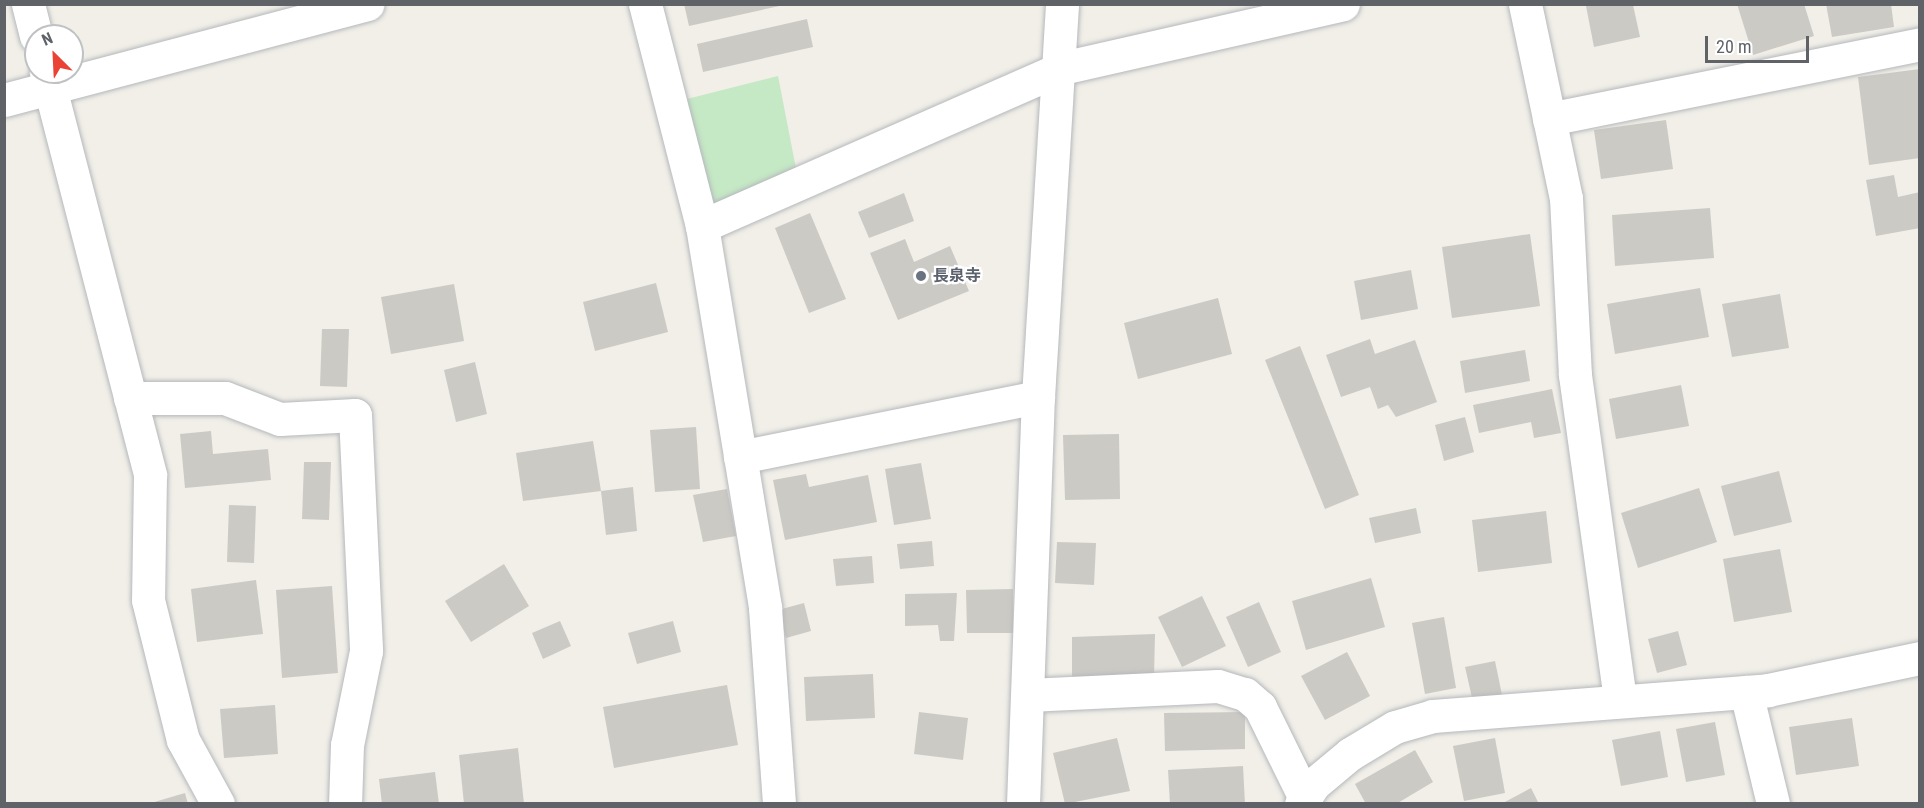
<!DOCTYPE html>
<html>
<head>
<meta charset="utf-8">
<style>
	body { margin:0 }
	#map { position:relative; width:1924px; height:808px; overflow:hidden; background:#f1efe8; font-family:"Roboto Condensed","Noto Sans JP",sans-serif }
	div>[style] { position:absolute }
	[style*='--x'] { left:calc(var(--x)*1px); top:calc(var(--y)*1px); width:calc(var(--w)*1px); rotate:calc(var(--a)*1deg) }
	.green>* { inset:0; background:#c5e8c5 }
	.building>* { inset:0; background:#cccac5 }
	.roads { filter:drop-shadow(0 0 2px #b5b8bc) drop-shadow(0 0 2px #b5b8bc) }
	.minor>* { height:33px; margin:-16.5px; padding:0 16.5px; transform-origin:16.5px; border-radius:16.5px; background:#fff }
	.dots>* { width:16px; height:16px; translate:-50% -50%; box-sizing:border-box; border:3px solid #fff; border-radius:50% }
	span { translate:-50% -50%; white-space:nowrap; text-align:center; line-height:1.15; -webkit-text-stroke:4.5px #fff; paint-order:stroke }
	.worship-label { font-size:16px; color:#5b616d; font-weight:700 }
	.left { translate:0 -50%; text-align:left }
	.frame { position:absolute; inset:0; border:6px solid #5f6368; pointer-events:none }
	.north { position:absolute; left:24px; top:24px; width:60px; height:60px; box-sizing:border-box; background:#fff; border:2px solid #bfc1c3; border-radius:50%; rotate:336deg; font-size:16px; font-weight:700; line-height:24px; text-align:center; color:#5f6368 }
	.north::after { content:''; display:block; margin:auto; width:21px; height:27px; background:#ea4335; clip-path:polygon(50% 0,100% 100%,50% 72%,0 100%) }
	.scale { position:absolute; left:1705px; top:36px; width:104px; height:27px; box-sizing:border-box; border:3px solid #5f6368; border-top:0; padding-left:8px; font-size:18px; line-height:21px; white-space:nowrap; color:#5f6368; -webkit-text-stroke:4px #fff; paint-order:stroke }
</style>
</head>
<body>
<div id="map">
	<div class="green">
		<div style="clip-path:polygon(778px 76px,799px 184px,702px 226px,679px 101px)"></div>
	</div>
	<div class="building">
		<div style="clip-path:polygon(684px 4px,783px 4px,784px 5px,689px 26px)"></div>
		<div style="clip-path:polygon(1737px 4px,1804px 4px,1814px 36px,1753px 55px)"></div>
		<div style="clip-path:polygon(1826px 4px,1891px 4px,1894px 27px,1832px 37px)"></div>
		<div style="clip-path:polygon(1633px 5px,1640px 37px,1594px 47px,1586px 6px)"></div>
		<div style="clip-path:polygon(807px 19px,813px 47px,703px 72px,697px 44px)"></div>
		<div style="clip-path:polygon(1920px 69px,1920px 158px,1869px 165px,1858px 77px)"></div>
		<div style="clip-path:polygon(1666px 120px,1673px 169px,1601px 179px,1594px 130px)"></div>
		<div style="clip-path:polygon(1894px 175px,1898px 197px,1920px 192px,1920px 228px,1876px 236px,1866px 180px)"></div>
		<div style="clip-path:polygon(904px 193px,914px 221px,869px 238px,858px 212px)"></div>
		<div style="clip-path:polygon(1710px 208px,1714px 258px,1615px 266px,1612px 215px)"></div>
		<div style="clip-path:polygon(810px 213px,846px 299px,809px 313px,775px 228px)"></div>
		<div style="clip-path:polygon(1530px 234px,1540px 306px,1452px 318px,1442px 247px)"></div>
		<div style="clip-path:polygon(905px 239px,914px 262px,950px 246px,969px 291px,898px 320px,870px 253px)"></div>
		<div style="clip-path:polygon(1411px 270px,1418px 309px,1361px 320px,1354px 281px)"></div>
		<div style="clip-path:polygon(656px 283px,668px 332px,595px 351px,583px 302px)"></div>
		<div style="clip-path:polygon(454px 284px,464px 341px,391px 354px,381px 297px)"></div>
		<div style="clip-path:polygon(1700px 288px,1709px 337px,1615px 354px,1607px 304px)"></div>
		<div style="clip-path:polygon(1780px 294px,1789px 348px,1732px 357px,1722px 304px)"></div>
		<div style="clip-path:polygon(1218px 298px,1232px 354px,1138px 379px,1124px 323px)"></div>
		<div style="clip-path:polygon(322px 329px,349px 329px,347px 387px,320px 386px)"></div>
		<div style="clip-path:polygon(1370px 339px,1375px 354px,1415px 340px,1437px 402px,1396px 417px,1388px 405px,1378px 409px,1370px 387px,1341px 397px,1326px 355px)"></div>
		<div style="clip-path:polygon(1300px 346px,1359px 495px,1325px 509px,1265px 360px)"></div>
		<div style="clip-path:polygon(1525px 350px,1530px 381px,1465px 393px,1460px 361px)"></div>
		<div style="clip-path:polygon(475px 362px,487px 414px,456px 422px,444px 370px)"></div>
		<div style="clip-path:polygon(1681px 385px,1689px 426px,1616px 439px,1609px 399px)"></div>
		<div style="clip-path:polygon(1552px 389px,1561px 433px,1534px 438px,1531px 422px,1479px 433px,1473px 405px)"></div>
		<div style="clip-path:polygon(1465px 417px,1474px 452px,1444px 461px,1435px 425px)"></div>
		<div style="clip-path:polygon(696px 427px,700px 489px,655px 492px,650px 430px)"></div>
		<div style="clip-path:polygon(211px 431px,213px 454px,268px 449px,271px 480px,185px 488px,180px 434px)"></div>
		<div style="clip-path:polygon(1119px 434px,1120px 499px,1065px 500px,1063px 435px)"></div>
		<div style="clip-path:polygon(593px 441px,601px 491px,523px 501px,516px 453px)"></div>
		<div style="clip-path:polygon(304px 462px,331px 462px,329px 520px,302px 519px)"></div>
		<div style="clip-path:polygon(921px 463px,931px 519px,894px 525px,885px 469px)"></div>
		<div style="clip-path:polygon(1779px 471px,1792px 522px,1734px 536px,1721px 486px)"></div>
		<div style="clip-path:polygon(806px 474px,809px 487px,868px 475px,877px 522px,785px 540px,773px 480px)"></div>
		<div style="clip-path:polygon(633px 487px,637px 531px,606px 535px,601px 491px)"></div>
		<div style="clip-path:polygon(1699px 488px,1717px 542px,1638px 568px,1621px 513px)"></div>
		<div style="clip-path:polygon(727px 489px,736px 536px,703px 542px,693px 495px)"></div>
		<div style="clip-path:polygon(229px 505px,256px 506px,254px 563px,227px 562px)"></div>
		<div style="clip-path:polygon(1416px 508px,1421px 533px,1375px 543px,1369px 518px)"></div>
		<div style="clip-path:polygon(1546px 511px,1552px 563px,1478px 572px,1472px 520px)"></div>
		<div style="clip-path:polygon(932px 541px,934px 566px,900px 569px,897px 544px)"></div>
		<div style="clip-path:polygon(1057px 542px,1096px 543px,1094px 585px,1055px 583px)"></div>
		<div style="clip-path:polygon(1780px 549px,1792px 612px,1734px 622px,1723px 559px)"></div>
		<div style="clip-path:polygon(872px 556px,874px 583px,836px 586px,833px 559px)"></div>
		<div style="clip-path:polygon(504px 564px,529px 606px,471px 642px,445px 601px)"></div>
		<div style="clip-path:polygon(1371px 578px,1385px 627px,1306px 650px,1292px 601px)"></div>
		<div style="clip-path:polygon(256px 580px,263px 634px,197px 642px,191px 589px)"></div>
		<div style="clip-path:polygon(332px 586px,338px 673px,282px 678px,276px 590px)"></div>
		<div style="clip-path:polygon(1013px 589px,1013px 633px,967px 633px,966px 590px)"></div>
		<div style="clip-path:polygon(957px 593px,954px 641px,940px 641px,938px 625px,905px 626px,905px 594px)"></div>
		<div style="clip-path:polygon(1202px 596px,1226px 646px,1182px 667px,1158px 617px)"></div>
		<div style="clip-path:polygon(1259px 602px,1281px 652px,1248px 667px,1226px 617px)"></div>
		<div style="clip-path:polygon(804px 603px,811px 631px,786px 638px,778px 610px)"></div>
		<div style="clip-path:polygon(1444px 617px,1456px 688px,1425px 694px,1412px 623px)"></div>
		<div style="clip-path:polygon(560px 621px,571px 646px,543px 659px,532px 633px)"></div>
		<div style="clip-path:polygon(673px 621px,681px 652px,637px 664px,628px 633px)"></div>
		<div style="clip-path:polygon(1678px 631px,1687px 665px,1657px 673px,1648px 639px)"></div>
		<div style="clip-path:polygon(1155px 634px,1154px 677px,1072px 677px,1072px 637px)"></div>
		<div style="clip-path:polygon(1347px 652px,1370px 696px,1325px 720px,1301px 676px)"></div>
		<div style="clip-path:polygon(1495px 661px,1502px 695px,1473px 702px,1465px 667px)"></div>
		<div style="clip-path:polygon(873px 674px,875px 718px,806px 721px,804px 677px)"></div>
		<div style="clip-path:polygon(727px 685px,738px 745px,614px 768px,603px 707px)"></div>
		<div style="clip-path:polygon(275px 705px,278px 754px,224px 758px,220px 709px)"></div>
		<div style="clip-path:polygon(919px 712px,968px 718px,963px 760px,914px 754px)"></div>
		<div style="clip-path:polygon(1245px 712px,1245px 749px,1165px 751px,1164px 713px)"></div>
		<div style="clip-path:polygon(1852px 718px,1859px 766px,1796px 775px,1789px 727px)"></div>
		<div style="clip-path:polygon(1715px 722px,1725px 775px,1686px 782px,1676px 729px)"></div>
		<div style="clip-path:polygon(1660px 731px,1668px 777px,1621px 786px,1612px 740px)"></div>
		<div style="clip-path:polygon(1117px 738px,1130px 791px,1065px 804px,1053px 753px)"></div>
		<div style="clip-path:polygon(1495px 738px,1505px 793px,1464px 801px,1453px 746px)"></div>
		<div style="clip-path:polygon(518px 748px,524px 804px,464px 804px,459px 755px)"></div>
		<div style="clip-path:polygon(1415px 750px,1433px 782px,1396px 804px,1366px 804px,1355px 784px)"></div>
		<div style="clip-path:polygon(1243px 766px,1245px 804px,1170px 804px,1168px 770px)"></div>
		<div style="clip-path:polygon(435px 772px,439px 804px,382px 804px,379px 779px)"></div>
		<div style="clip-path:polygon(1531px 788px,1539px 804px,1501px 804px)"></div>
		<div style="clip-path:polygon(185px 793px,188px 804px,151px 804px,151px 803px)"></div>
	</div>
	<div class="roads">
		<div class="minor">
			<div style="--x:28;--y:4;--w:33;--a:76"></div>
			<div style="--x:645;--y:4;--w:229;--a:75.6"></div>
			<div style="--x:702;--y:226;--w:387;--a:80.6"></div>
			<div style="--x:765;--y:608;--w:196;--a:85.9"></div>
			<div style="--x:1525;--y:4;--w:198;--a:78.1"></div>
			<div style="--x:1566;--y:198;--w:177;--a:87.1"></div>
			<div style="--x:1575;--y:375;--w:329;--a:82.1"></div>
			<div style="--x:46;--y:72;--w:416;--a:75.5"></div>
			<div style="--x:150;--y:475;--w:125;--a:90.9"></div>
			<div style="--x:148;--y:600;--w:144;--a:76"></div>
			<div style="--x:183;--y:740;--w:73;--a:61.3"></div>
			<div style="--x:4;--y:100;--w:376;--a:-14.8"></div>
			<div style="--x:1549;--y:119;--w:379;--a:-11.4"></div>
			<div style="--x:702;--y:226;--w:393;--a:-23.7"></div>
			<div style="--x:1062;--y:68;--w:288;--a:-12.8"></div>
			<div style="--x:130;--y:398;--w:95;--a:0"></div>
			<div style="--x:225;--y:398;--w:59;--a:20.9"></div>
			<div style="--x:280;--y:419;--w:75;--a:-3.1"></div>
			<div style="--x:355;--y:415;--w:236;--a:87.3"></div>
			<div style="--x:366;--y:651;--w:96;--a:101.4"></div>
			<div style="--x:347;--y:745;--w:59;--a:91.9"></div>
			<div style="--x:740;--y:457;--w:304;--a:-11.4"></div>
			<div style="--x:1746;--y:692;--w:115;--a:76.4"></div>
			<div style="--x:1028;--y:695;--w:190;--a:-2.7"></div>
			<div style="--x:1218;--y:686;--w:28;--a:17"></div>
			<div style="--x:1245;--y:694;--w:20;--a:41"></div>
			<div style="--x:1260;--y:707;--w:102;--a:63.7"></div>
			<div style="--x:1023;--y:804;--w:407;--a:-87.9"></div>
			<div style="--x:1038;--y:397;--w:394;--a:-86.5"></div>
			<div style="--x:1301;--y:804;--w:24;--a:-57"></div>
			<div style="--x:1314;--y:784;--w:47;--a:-39.8"></div>
			<div style="--x:1350;--y:754;--w:52;--a:-31"></div>
			<div style="--x:1395;--y:727;--w:40;--a:-16"></div>
			<div style="--x:1433;--y:716;--w:336;--a:-4.4"></div>
			<div style="--x:1768;--y:690;--w:155;--a:-11.9"></div>
		</div>
	</div>
	<div class="dots">
		<div style="left:921px;top:276px;background:#6b7280"></div>
	</div>
	<div class="worship-label">
		<span class="left" style="left:933px;top:276px">長泉寺</span>
	</div>
	<div class="frame"></div>
	<div class="north">N</div>
	<div class="scale">20 m</div>
</div>
</body>
</html>
